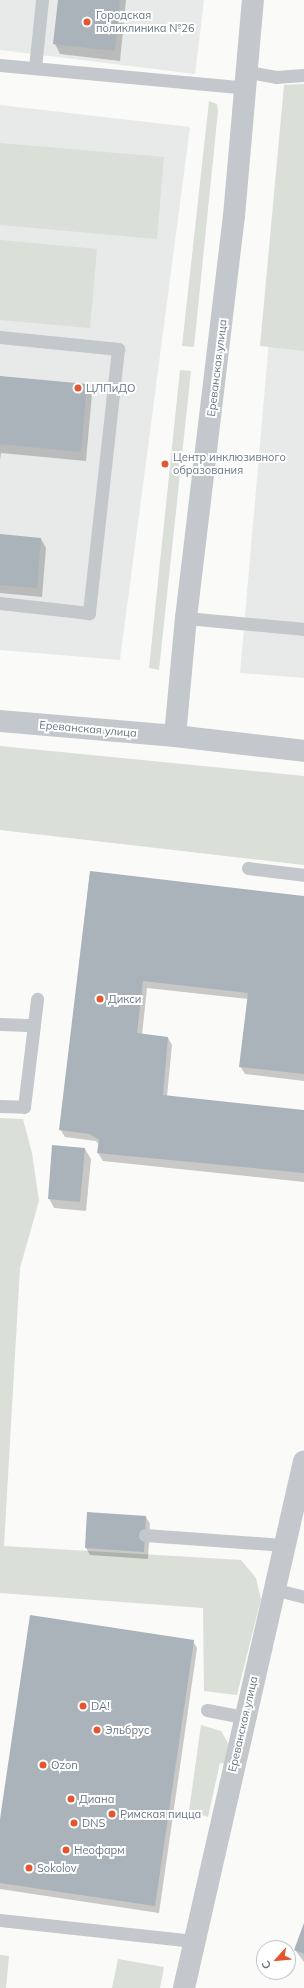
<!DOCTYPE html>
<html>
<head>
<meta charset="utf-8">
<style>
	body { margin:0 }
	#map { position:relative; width:304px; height:1988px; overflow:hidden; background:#fafaf8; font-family:Mulish,sans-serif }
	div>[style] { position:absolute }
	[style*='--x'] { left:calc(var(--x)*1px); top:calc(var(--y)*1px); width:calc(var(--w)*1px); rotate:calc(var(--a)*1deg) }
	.built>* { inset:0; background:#e8e9e9 }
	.green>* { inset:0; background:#dadfd7 }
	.shadow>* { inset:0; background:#0003 }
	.building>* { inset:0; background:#aab3b9 }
	.service>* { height:13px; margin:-6.5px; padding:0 6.5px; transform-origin:6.5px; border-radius:6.5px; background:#c3c8cc }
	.minor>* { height:22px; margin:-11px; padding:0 11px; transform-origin:11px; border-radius:11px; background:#c3c8cc }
	.dots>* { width:11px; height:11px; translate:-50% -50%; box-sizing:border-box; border:2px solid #fff; border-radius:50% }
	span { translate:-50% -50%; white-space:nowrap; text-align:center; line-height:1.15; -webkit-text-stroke:4px #fff; paint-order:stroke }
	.poi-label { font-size:11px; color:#657683 }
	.left { translate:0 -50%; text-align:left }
	.street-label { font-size:11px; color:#657683 }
	.north { position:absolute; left:256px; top:1940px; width:40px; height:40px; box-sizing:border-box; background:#fff; border:1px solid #c1c8cd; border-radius:50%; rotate:243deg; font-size:11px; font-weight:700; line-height:16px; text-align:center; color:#657683 }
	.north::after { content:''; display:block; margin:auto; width:14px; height:18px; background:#e4572e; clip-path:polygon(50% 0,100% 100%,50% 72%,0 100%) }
</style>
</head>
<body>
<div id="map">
	<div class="built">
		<div style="clip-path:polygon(0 0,204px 0,195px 74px,0 50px)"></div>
		<div style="clip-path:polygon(291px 89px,304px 90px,304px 678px,240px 673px)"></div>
		<div style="clip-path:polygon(0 105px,190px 127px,120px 660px,0 650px)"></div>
	</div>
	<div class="green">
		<div style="clip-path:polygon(304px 84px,304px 351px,260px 346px,284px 85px)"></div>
		<div style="clip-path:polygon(209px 101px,217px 104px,218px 111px,194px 347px,182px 346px)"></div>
		<div style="clip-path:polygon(0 143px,164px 157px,157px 239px,0 225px)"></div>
		<div style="clip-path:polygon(0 240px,97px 249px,90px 328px,0 320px)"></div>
		<div style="clip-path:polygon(180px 370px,191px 371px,159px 670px,149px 668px)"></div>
		<div style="clip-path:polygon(0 746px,304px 776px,304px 865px,0 830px)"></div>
		<div style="clip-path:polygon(0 1118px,23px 1119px,32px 1153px,39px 1201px,20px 1268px,4px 1546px,241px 1560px,256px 1578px,261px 1599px,237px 1695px,204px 1691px,203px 1608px,0 1593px)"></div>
		<div style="clip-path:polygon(201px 1725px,221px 1731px,232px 1750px,229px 1764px,220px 1763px,208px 1817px,189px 1811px)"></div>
		<div style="clip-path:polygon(0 1955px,9px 1956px,6px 1988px,0 1988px)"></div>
		<div style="clip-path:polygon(118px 1959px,164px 1967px,160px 1988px,112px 1988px)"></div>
	</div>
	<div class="shadow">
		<div style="clip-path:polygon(59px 0,126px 0,120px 61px,60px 54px,55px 44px)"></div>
		<div style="clip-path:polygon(0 377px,87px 385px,92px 394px,86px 461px,1px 453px,0 460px)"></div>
		<div style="clip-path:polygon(0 535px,41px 539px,46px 548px,42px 597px,0 593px)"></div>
		<div style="clip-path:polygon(90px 872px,304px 897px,304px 1081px,245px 1074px,240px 1066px,248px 999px,147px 988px,142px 1035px,168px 1038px,172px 1045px,167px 1096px,304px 1111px,304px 1182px,103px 1161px,98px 1153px,99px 1144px,96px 1141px,65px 1137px,60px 1129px)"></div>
		<div style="clip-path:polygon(85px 1149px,91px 1159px,86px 1211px,54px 1208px,49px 1198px)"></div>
		<div style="clip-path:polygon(146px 1517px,150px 1524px,148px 1559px,90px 1555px,86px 1548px)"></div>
		<div style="clip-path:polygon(193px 1641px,197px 1648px,159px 1913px,0 1889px,0 1826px)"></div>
		<div style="clip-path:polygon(304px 1926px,304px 1962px,295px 1950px)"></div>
	</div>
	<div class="building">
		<div style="clip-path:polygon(58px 0,120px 0,115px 51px,53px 44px)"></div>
		<div style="clip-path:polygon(0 376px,87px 384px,81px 452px,0 444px)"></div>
		<div style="clip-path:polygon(0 534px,41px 538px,37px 588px,0 585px)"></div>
		<div style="clip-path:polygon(90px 871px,304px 896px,304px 1074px,239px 1067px,248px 993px,143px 981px,137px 1033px,168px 1037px,163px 1095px,304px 1110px,304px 1173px,97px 1153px,99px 1140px,90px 1134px,59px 1130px)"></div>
		<div style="clip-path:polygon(52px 1145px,85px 1148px,80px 1202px,48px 1199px)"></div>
		<div style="clip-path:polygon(87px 1512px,146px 1516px,144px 1552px,85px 1548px)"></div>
		<div style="clip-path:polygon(30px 1615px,194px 1640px,155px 1906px,0 1883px,0 1819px)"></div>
		<div style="clip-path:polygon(304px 1923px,304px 1954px,294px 1950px)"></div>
	</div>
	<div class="service">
		<div style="--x:0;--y:65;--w:247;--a:5.3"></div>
		<div style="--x:35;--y:67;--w:67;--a:-84"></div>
		<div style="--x:248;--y:72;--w:28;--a:10"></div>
		<div style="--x:276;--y:77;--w:28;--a:-4"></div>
		<div style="--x:0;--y:337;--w:119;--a:5.8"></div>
		<div style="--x:118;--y:349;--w:266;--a:96.3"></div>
		<div style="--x:89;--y:613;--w:90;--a:-173.6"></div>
		<div style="--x:186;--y:618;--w:119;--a:5.3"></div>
		<div style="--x:248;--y:868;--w:56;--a:7.1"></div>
		<div style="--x:0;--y:1024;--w:34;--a:2"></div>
		<div style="--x:0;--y:1106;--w:24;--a:2"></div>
		<div style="--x:24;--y:1107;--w:109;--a:-83.1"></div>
		<div style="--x:145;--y:1535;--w:138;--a:4.1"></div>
		<div style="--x:273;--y:1589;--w:32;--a:14"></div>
		<div style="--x:207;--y:1710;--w:38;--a:11"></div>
		<div style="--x:0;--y:1920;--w:195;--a:6.2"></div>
	</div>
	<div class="minor">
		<div style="--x:0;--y:721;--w:176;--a:4.9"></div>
		<div style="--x:175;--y:736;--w:130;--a:6.6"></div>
		<div style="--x:175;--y:736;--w:119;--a:-84.7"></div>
		<div style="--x:186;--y:618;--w:405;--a:-83.2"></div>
		<div style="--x:234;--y:216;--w:217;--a:-85"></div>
		<div style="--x:184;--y:1988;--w:540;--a:-77.17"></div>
	</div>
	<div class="dots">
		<div style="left:87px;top:22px;background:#e4572e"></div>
		<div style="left:78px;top:388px;background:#e4572e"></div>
		<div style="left:165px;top:464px;background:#e4572e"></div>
		<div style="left:100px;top:999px;background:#e4572e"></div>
		<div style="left:83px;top:1706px;background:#e4572e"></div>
		<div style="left:97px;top:1730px;background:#e4572e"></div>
		<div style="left:43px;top:1765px;background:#e4572e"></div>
		<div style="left:71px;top:1799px;background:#e4572e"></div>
		<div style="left:112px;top:1814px;background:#e4572e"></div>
		<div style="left:74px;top:1823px;background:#e4572e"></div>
		<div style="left:66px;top:1850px;background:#e4572e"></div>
		<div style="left:29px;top:1868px;background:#e4572e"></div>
	</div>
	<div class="poi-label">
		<span class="left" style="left:96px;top:22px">Городская<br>поликлиника №26</span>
		<span class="left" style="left:86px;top:388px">ЦЛПиДО</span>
		<span class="left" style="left:173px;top:464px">Центр инклюзивного<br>образования</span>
		<span class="left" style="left:108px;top:999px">Дикси</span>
		<span class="left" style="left:91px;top:1706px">DA!</span>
		<span class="left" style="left:105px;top:1730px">Эльбрус</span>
		<span class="left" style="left:51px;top:1765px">Ozon</span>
		<span class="left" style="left:79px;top:1799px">Диана</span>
		<span class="left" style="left:120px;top:1814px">Римская пицца</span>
		<span class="left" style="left:82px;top:1823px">DNS</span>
		<span class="left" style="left:74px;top:1850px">Неофарм</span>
		<span class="left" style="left:37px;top:1868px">Sokolov</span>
	</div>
	<div class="street-label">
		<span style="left:217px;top:368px;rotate:-83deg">Ереванская улица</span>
		<span style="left:88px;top:729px;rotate:5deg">Ереванская улица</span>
		<span style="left:243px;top:1724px;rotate:-77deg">Ереванская улица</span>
	</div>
	<div class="north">С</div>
</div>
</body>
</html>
